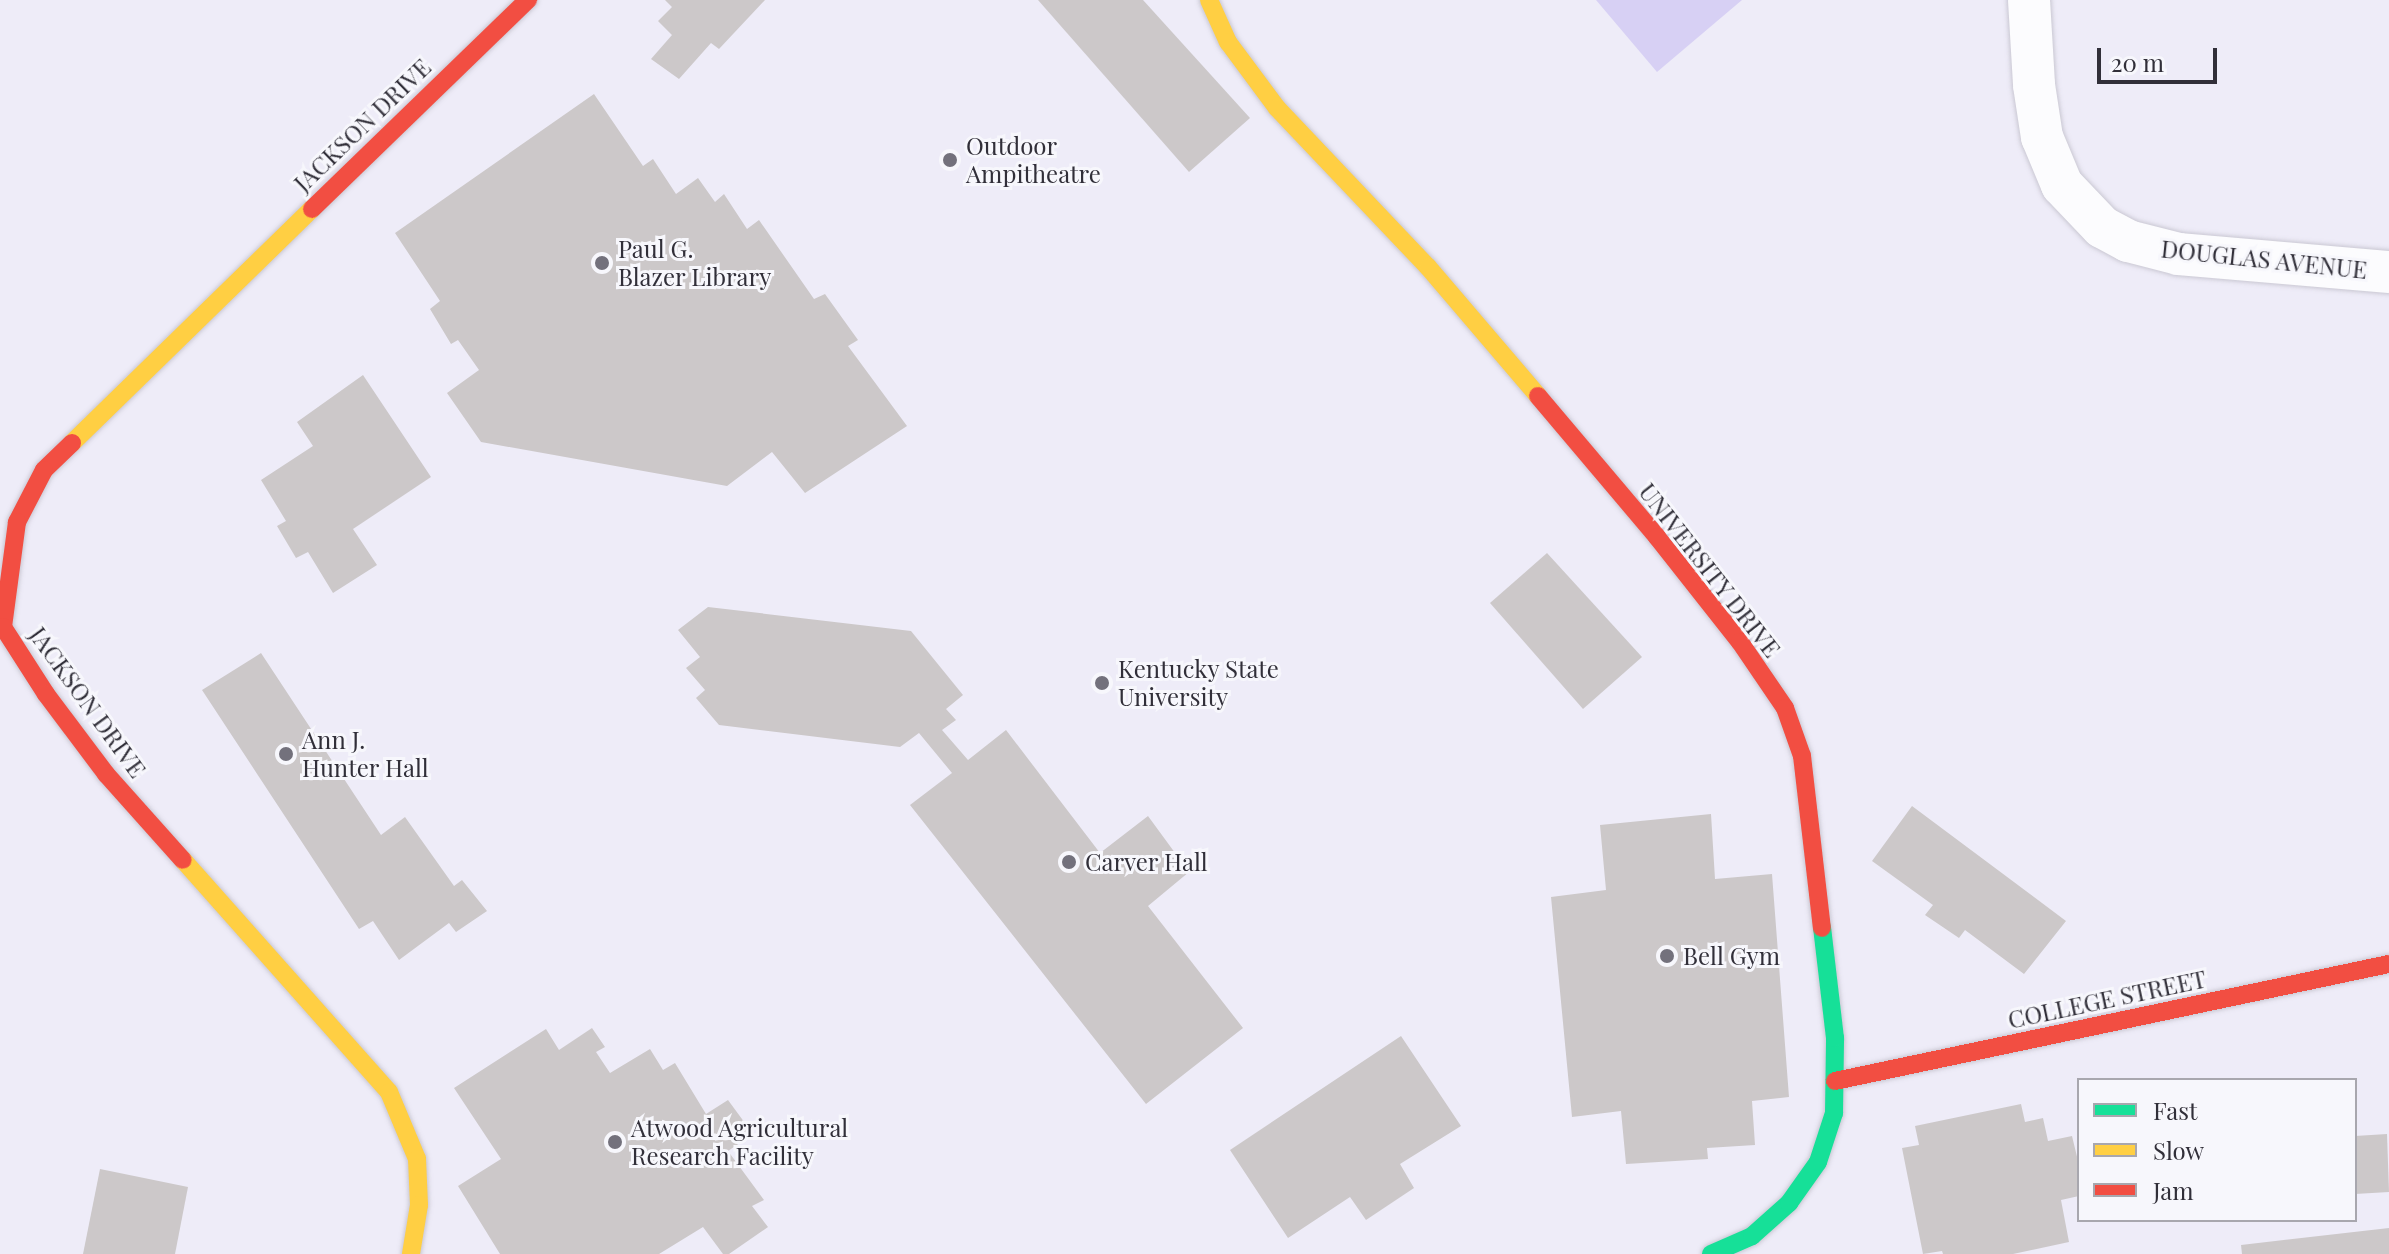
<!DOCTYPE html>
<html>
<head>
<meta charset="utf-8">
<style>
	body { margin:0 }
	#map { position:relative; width:2389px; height:1254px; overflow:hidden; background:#eeecf8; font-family:"Playfair Display",serif }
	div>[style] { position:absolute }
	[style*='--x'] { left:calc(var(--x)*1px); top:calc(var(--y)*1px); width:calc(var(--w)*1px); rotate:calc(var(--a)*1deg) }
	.green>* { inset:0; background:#d7d0f4 }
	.building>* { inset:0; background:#ccc8c9 }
	.roads { filter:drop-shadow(0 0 2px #cac8d3) drop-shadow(0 0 2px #cac8d3) }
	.street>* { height:42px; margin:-21px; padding:0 21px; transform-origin:21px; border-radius:21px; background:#fcfcfe }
	.fast>* { height:18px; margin:-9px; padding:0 9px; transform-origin:9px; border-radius:9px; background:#16e098 }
	.slow>* { height:18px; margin:-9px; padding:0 9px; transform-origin:9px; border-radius:9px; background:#ffcf43 }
	.jam>* { height:18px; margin:-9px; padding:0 9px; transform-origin:9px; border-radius:9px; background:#f24e42 }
	.dots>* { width:22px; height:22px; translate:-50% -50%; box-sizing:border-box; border:4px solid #f7f7fc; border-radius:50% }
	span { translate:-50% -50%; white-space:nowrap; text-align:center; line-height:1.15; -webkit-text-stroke:6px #f7f7fc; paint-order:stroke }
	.street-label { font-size:24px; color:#312f39 }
	.poi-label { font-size:24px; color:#312f39 }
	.left { translate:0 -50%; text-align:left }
	.legend { position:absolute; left:2077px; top:1078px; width:280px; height:144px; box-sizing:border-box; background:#f7f7fc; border:2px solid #a8a7ae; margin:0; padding:10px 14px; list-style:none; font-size:24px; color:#312f39 }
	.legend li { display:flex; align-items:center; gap:16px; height:40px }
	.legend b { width:40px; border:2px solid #a8a7ae }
	.scale { position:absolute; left:2097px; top:48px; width:120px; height:36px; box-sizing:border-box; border:4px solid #312f39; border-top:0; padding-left:10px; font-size:24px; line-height:28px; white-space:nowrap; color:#312f39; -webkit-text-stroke:6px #f7f7fc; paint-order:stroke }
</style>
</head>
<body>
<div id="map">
	<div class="green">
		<div style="clip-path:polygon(1596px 0,1742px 0,1657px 72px)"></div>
	</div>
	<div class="building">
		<div style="clip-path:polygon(665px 0,765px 0,719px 49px,711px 43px,679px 79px,651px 59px,672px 35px,658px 21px,672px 7px)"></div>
		<div style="clip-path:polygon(1038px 0,1143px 0,1250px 118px,1189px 172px)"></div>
		<div style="clip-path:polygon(594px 94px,643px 166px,653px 159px,676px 194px,698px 178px,715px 202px,724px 194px,747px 229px,759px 220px,814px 299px,825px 294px,858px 340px,848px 346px,907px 426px,805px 493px,772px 452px,727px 486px,481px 442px,447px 393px,479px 370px,458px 340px,451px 344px,430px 309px,440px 301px,395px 233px)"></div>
		<div style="clip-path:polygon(363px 375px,431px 477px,353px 529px,377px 565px,333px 593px,308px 552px,296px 558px,277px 526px,286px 521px,261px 480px,313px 446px,297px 422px)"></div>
		<div style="clip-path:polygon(1547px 553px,1642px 657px,1583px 709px,1490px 603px)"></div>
		<div style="clip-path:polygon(708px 607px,911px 631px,963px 695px,946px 709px,956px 720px,942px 730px,968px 760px,1006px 730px,1100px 853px,1148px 816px,1189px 872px,1148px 906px,1243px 1028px,1146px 1104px,910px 805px,952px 773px,919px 733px,900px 747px,719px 725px,696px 698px,705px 690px,686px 668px,700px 657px,678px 630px)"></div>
		<div style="clip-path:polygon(261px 653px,381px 835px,405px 817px,454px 886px,462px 880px,487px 911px,456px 932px,449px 923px,399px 960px,373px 921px,359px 929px,202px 690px)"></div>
		<div style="clip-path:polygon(1912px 806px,2066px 921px,2024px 974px,1965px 930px,1959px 938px,1925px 915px,1933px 905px,1872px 861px)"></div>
		<div style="clip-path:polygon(1711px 814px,1715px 879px,1772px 874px,1789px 1097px,1752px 1101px,1755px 1145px,1707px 1148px,1708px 1159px,1626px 1164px,1621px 1111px,1572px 1117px,1551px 897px,1606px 890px,1600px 825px)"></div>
		<div style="clip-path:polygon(592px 1028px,605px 1047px,596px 1052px,610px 1073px,650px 1049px,663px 1070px,675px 1063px,706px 1114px,728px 1100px,753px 1134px,728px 1151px,764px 1200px,752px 1206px,768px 1227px,729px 1254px,723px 1254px,703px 1227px,659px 1254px,500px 1254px,458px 1186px,501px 1159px,454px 1088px,546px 1029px,559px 1050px)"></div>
		<div style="clip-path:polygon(1401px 1036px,1461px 1126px,1400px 1164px,1414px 1188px,1366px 1220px,1350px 1197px,1288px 1238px,1230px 1150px)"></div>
		<div style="clip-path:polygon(2021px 1104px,2025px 1122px,2043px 1118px,2048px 1141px,2072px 1136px,2079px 1165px,2079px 1196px,2061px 1200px,2069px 1242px,2013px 1254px,1943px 1254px,1942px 1251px,1923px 1254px,1902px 1148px,1919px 1145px,1915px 1126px)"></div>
		<div style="clip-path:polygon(2387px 1134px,2389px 1192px,2355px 1194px,2355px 1136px)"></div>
		<div style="clip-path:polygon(100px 1169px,188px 1187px,175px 1254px,83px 1254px)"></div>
		<div style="clip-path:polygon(2389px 1228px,2389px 1254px,2242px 1254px,2241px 1245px)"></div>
	</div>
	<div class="roads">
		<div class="street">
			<div style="--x:2029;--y:0;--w:85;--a:86.6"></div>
			<div style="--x:2034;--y:85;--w:53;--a:81.3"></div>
			<div style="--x:2042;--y:137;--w:52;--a:67.4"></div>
			<div style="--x:2062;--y:185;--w:58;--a:46.4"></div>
			<div style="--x:2102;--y:227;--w:30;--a:28"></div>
			<div style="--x:2128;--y:241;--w:53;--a:14.3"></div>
			<div style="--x:2179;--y:254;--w:211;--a:4.9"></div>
		</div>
		<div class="fast">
			<div style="--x:1711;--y:1254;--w:45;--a:-23.7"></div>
			<div style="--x:1752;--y:1236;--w:50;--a:-41.7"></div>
			<div style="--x:1789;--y:1203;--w:50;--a:-54.7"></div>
			<div style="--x:1818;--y:1162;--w:52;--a:-71.9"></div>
			<div style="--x:1834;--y:1113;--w:75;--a:-89.2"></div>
			<div style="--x:1835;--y:1038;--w:111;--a:-96.7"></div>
		</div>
		<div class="slow">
			<div style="--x:1209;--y:0;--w:46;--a:65.7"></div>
			<div style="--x:1228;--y:42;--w:82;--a:53.4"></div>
			<div style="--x:1277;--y:108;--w:219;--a:46.5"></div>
			<div style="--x:1428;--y:267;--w:170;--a:49.5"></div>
			<div style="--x:72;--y:443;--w:335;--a:-44.3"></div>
			<div style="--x:183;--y:860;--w:310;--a:48.4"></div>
			<div style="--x:389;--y:1092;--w:73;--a:67.3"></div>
			<div style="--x:417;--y:1159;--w:46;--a:87.5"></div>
			<div style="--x:419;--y:1205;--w:50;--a:99.3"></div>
		</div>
		<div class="jam">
			<div style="--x:312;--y:209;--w:301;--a:-44.1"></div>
			<div style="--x:1538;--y:396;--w:185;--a:49.8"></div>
			<div style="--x:1657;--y:537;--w:134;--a:51.7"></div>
			<div style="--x:1740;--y:642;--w:80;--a:55.7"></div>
			<div style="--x:1785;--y:708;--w:51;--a:70.5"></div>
			<div style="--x:1802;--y:756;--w:173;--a:83.4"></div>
			<div style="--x:72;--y:443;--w:39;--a:136"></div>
			<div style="--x:44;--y:470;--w:59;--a:117.4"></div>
			<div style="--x:17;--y:522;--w:106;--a:97.6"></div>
			<div style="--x:3;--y:627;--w:80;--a:57.3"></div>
			<div style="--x:46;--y:694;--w:100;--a:53.1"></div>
			<div style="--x:106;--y:774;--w:115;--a:48.2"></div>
			<div style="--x:1835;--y:1081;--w:566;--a:-11.93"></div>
		</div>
	</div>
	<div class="dots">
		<div style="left:950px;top:160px;background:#73717c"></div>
		<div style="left:602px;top:263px;background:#73717c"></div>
		<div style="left:1102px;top:683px;background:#73717c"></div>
		<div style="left:286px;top:754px;background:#73717c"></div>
		<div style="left:1069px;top:862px;background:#73717c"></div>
		<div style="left:1667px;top:956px;background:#73717c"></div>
		<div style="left:615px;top:1142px;background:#73717c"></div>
	</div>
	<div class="street-label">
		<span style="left:362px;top:125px;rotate:-44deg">JACKSON DRIVE</span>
		<span style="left:2264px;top:259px;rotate:6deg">DOUGLAS AVENUE</span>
		<span style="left:1710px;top:570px;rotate:52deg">UNIVERSITY DRIVE</span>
		<span style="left:88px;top:702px;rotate:54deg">JACKSON DRIVE</span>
		<span style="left:2107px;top:999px;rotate:-12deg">COLLEGE STREET</span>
	</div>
	<div class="poi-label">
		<span class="left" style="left:966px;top:160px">Outdoor<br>Ampitheatre</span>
		<span class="left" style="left:618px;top:263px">Paul G.<br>Blazer Library</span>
		<span class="left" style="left:1118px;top:683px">Kentucky State<br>University</span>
		<span class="left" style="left:302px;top:754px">Ann J.<br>Hunter Hall</span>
		<span class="left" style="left:1085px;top:862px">Carver Hall</span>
		<span class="left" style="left:1683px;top:956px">Bell Gym</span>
		<span class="left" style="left:631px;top:1142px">Atwood Agricultural<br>Research Facility</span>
	</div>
	<ul class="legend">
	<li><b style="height:10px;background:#16e098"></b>Fast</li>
	<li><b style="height:10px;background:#ffcf43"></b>Slow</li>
	<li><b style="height:10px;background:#f24e42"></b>Jam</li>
	</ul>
	<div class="scale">20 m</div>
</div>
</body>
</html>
